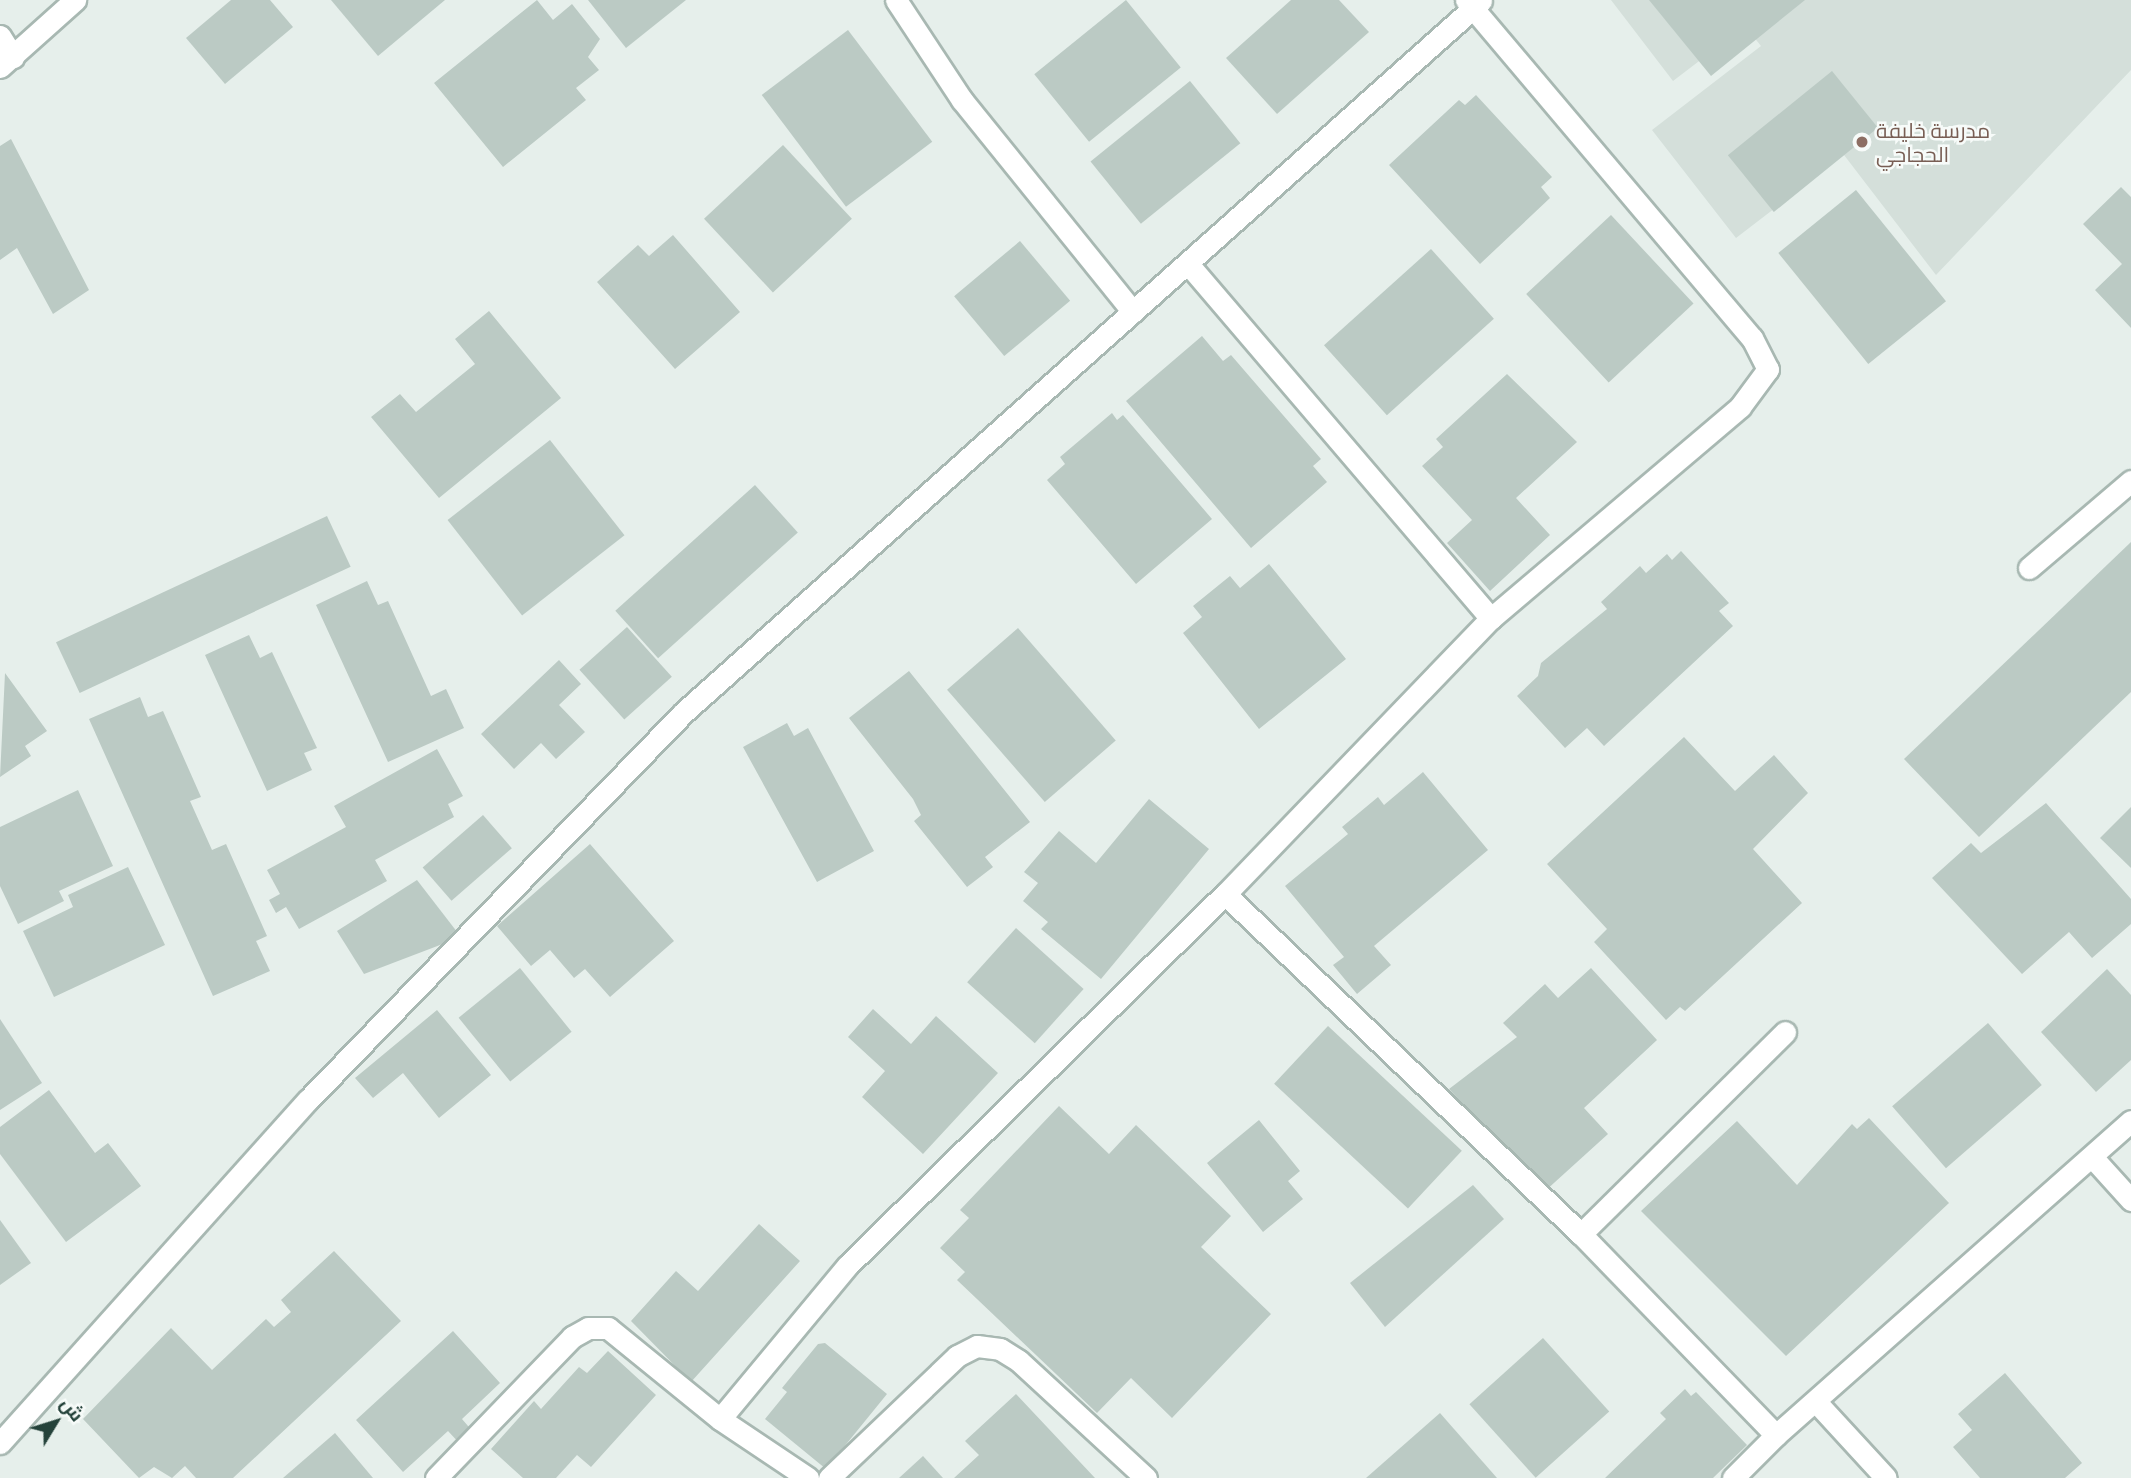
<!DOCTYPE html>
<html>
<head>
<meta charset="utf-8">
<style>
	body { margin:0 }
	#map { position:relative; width:2131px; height:1478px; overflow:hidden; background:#e6efeb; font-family:"Titillium Web",Cairo,sans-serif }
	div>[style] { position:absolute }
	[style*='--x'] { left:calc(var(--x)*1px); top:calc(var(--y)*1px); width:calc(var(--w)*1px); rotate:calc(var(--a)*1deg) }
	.built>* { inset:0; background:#d4dfda }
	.building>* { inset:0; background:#bbcac4; transform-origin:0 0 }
	.roads { filter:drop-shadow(2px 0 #a8b8b2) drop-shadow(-2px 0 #a8b8b2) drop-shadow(0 2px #a8b8b2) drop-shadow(0 -2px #a8b8b2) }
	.minor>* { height:21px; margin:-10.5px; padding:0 10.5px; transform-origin:10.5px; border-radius:10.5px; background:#fff }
	.dots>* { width:19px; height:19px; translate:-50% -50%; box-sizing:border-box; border:4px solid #f7fbf9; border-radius:50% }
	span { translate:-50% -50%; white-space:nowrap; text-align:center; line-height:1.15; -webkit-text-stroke:5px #f7fbf9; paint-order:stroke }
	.education-label { font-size:21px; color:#785e54 }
	.left { translate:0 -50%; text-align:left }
	.north { position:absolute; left:21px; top:1387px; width:70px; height:70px; -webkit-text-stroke:5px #f7fbf9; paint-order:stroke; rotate:52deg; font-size:19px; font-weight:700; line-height:28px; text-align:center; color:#24423a }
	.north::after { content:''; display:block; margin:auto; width:24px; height:32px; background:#24423a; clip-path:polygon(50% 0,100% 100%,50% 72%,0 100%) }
</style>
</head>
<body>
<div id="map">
	<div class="built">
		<div style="clip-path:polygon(1611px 0,2131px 0,2131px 70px,1936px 275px,1844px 155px,1736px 238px,1652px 130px,1761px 46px,1745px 26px,1673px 81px)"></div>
	</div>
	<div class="building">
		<div style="clip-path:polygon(231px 0,270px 0,293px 27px,225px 84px,186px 38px)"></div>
		<div style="clip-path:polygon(331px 0,445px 0,378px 56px)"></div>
		<div style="clip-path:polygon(537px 0,553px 20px,572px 4px,600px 39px,588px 57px,599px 70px,576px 88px,586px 100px,503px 167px,434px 83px)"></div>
		<div style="clip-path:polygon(588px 0,686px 0,626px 48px)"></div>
		<div style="left:1126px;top:0;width:87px;height:118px;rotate:51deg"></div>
		<div style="clip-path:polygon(1291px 0,1339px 0,1369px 32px,1277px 114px,1226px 58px)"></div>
		<div style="clip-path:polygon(1649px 0,1805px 0,1711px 76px)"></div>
		<div style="left:848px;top:30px;width:140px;height:108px;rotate:53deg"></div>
		<div style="left:1832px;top:71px;width:73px;height:134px;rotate:51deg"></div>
		<div style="left:1190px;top:81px;width:80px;height:128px;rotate:51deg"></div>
		<div style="clip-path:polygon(1476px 95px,1552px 177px,1541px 187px,1550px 198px,1480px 264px,1389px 165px,1459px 100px,1465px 105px)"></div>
		<div style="clip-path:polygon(11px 139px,89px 290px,53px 314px,17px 248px,0 260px,0 146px)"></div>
		<div style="left:783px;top:145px;width:101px;height:108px;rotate:47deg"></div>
		<div style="clip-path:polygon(2121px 187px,2131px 197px,2131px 328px,2095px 290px,2122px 264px,2083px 224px)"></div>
		<div style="left:1856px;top:190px;width:143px;height:100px;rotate:51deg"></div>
		<div style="left:1611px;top:215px;width:121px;height:116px;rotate:47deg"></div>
		<div style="clip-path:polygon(673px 235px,740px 312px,675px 369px,597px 282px,638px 245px,649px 256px)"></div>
		<div style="left:1020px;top:241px;width:78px;height:86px;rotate:50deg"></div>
		<div style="left:1431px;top:249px;width:94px;height:144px;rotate:48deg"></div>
		<div style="clip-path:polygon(489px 311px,561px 398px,439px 498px,371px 417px,400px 394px,416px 412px,475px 364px,455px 339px)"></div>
		<div style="clip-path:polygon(1202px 336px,1223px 361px,1231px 355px,1321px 459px,1313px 466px,1327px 482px,1251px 548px,1126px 401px)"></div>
		<div style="clip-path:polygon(1507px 374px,1577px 442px,1516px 498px,1550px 535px,1490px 591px,1447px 543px,1472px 520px,1422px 466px,1443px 447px,1436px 439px)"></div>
		<div style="clip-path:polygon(1112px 413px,1117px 420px,1123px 415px,1212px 519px,1136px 584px,1047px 480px,1065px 464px,1060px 457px)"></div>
		<div style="left:550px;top:440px;width:121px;height:130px;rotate:52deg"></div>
		<div style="left:755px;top:485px;width:64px;height:188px;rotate:48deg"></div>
		<div style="left:327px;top:516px;width:56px;height:299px;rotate:65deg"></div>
		<div style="clip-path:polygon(2131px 542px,2131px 692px,1979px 837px,1904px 759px)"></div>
		<div style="clip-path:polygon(1681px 551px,1729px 603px,1719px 611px,1733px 626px,1604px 746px,1587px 728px,1565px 748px,1517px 696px,1538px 676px,1541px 663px,1607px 609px,1601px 602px,1640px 566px,1646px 573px,1667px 554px,1672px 560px)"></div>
		<div style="clip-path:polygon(1269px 564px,1346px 659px,1259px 729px,1183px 633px,1202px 617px,1193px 606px,1230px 576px,1240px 588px)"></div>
		<div style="clip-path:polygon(367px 581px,378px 605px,388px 601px,431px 696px,446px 689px,464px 728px,388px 762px,316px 605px)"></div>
		<div style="left:627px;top:627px;width:67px;height:64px;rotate:48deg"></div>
		<div style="left:1018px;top:628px;width:149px;height:94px;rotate:49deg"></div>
		<div style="clip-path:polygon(249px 635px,260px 658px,272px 652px,317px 748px,304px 753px,312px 770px,267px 791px,205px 655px)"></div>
		<div style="clip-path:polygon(559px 660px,581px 684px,559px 705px,585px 732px,556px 759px,541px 743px,514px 769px,481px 734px)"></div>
		<div style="clip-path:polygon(909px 671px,1030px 822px,985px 857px,993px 867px,967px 887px,914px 821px,921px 815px,913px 799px,849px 718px)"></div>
		<div style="clip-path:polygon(5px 673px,47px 731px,25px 746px,31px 756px,0 777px)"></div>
		<div style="clip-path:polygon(140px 697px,148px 717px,163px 711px,201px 797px,190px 801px,212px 850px,226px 844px,267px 936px,256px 941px,270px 971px,213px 996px,89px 719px)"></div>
		<div style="clip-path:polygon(787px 723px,794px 736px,808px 728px,874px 851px,817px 882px,743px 747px)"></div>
		<div style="clip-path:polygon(1684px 737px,1735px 791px,1774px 755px,1808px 793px,1753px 849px,1802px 903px,1685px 1011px,1680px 1007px,1666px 1020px,1594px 942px,1607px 929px,1547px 864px)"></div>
		<div style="clip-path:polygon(437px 749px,463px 796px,448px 804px,454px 817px,375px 860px,387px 881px,299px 929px,286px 907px,276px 913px,269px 900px,280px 894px,267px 870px,346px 827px,334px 806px)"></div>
		<div style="clip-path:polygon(1423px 772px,1488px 850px,1374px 946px,1391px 965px,1357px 994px,1333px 965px,1344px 957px,1285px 886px,1348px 834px,1342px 827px,1378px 797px,1384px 805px)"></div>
		<div style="clip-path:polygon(78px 790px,113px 866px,59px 891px,64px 901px,18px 924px,0 886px,0 827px)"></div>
		<div style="clip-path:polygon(1149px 799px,1209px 849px,1101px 979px,1041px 929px,1048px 922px,1023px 901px,1038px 883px,1024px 872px,1059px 831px,1096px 863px)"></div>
		<div style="clip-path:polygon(2046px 803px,2131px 899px,2131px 924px,2092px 958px,2069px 932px,2022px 974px,1932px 878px,1971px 843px,1981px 853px)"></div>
		<div style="clip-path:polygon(2131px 807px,2131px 868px,2100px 838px)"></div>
		<div style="left:483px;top:815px;width:44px;height:80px;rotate:49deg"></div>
		<div style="clip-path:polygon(590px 844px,674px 941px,610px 997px,585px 969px,574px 978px,550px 950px,531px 966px,497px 926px)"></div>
		<div style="clip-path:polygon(128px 867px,165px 945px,54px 997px,23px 931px,73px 907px,68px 895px)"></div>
		<div style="clip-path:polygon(417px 880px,461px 937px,364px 974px,337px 931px)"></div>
		<div style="left:1016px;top:928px;width:91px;height:73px;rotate:42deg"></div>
		<div style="left:520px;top:968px;width:82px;height:79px;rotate:51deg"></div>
		<div style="clip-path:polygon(1591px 968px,1657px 1040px,1584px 1108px,1608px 1134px,1544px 1192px,1449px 1089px,1517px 1037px,1503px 1023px,1545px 984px,1558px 998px)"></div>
		<div style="clip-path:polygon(2107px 969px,2131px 995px,2131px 1060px,2096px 1092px,2041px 1032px)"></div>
		<div style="clip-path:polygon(873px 1009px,911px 1044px,936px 1016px,998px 1073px,923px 1154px,862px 1097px,885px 1071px,848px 1037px)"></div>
		<div style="clip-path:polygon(437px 1010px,491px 1075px,439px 1118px,403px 1073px,373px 1098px,355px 1078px)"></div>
		<div style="clip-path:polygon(0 1019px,42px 1083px,0 1110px)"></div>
		<div style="left:1988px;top:1023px;width:82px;height:127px;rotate:49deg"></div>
		<div style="left:1328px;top:1026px;width:183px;height:79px;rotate:43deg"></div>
		<div style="clip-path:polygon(49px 1090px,95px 1153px,108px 1143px,141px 1186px,66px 1242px,0 1154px,0 1127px)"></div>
		<div style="clip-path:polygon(1059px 1106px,1109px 1154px,1136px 1125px,1231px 1216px,1201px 1247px,1271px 1314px,1172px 1418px,1131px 1378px,1097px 1413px,957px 1280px,965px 1272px,940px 1248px,969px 1218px,960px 1210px)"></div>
		<div style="clip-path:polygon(1869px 1118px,1949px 1203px,1786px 1356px,1641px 1211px,1737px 1121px,1797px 1185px,1852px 1124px,1857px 1129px)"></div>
		<div style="clip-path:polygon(1259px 1120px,1300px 1171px,1288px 1181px,1303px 1199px,1263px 1232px,1207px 1163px)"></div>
		<div style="clip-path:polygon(1473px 1185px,1504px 1219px,1385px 1327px,1350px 1283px)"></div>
		<div style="clip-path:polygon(0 1220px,31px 1263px,0 1285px)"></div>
		<div style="clip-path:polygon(759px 1224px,800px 1261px,691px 1382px,631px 1321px,676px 1271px,698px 1291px)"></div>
		<div style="clip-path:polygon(334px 1251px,401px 1321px,233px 1478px,196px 1478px,185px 1466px,172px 1478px,154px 1467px,139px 1478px,83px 1419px,171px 1328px,212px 1370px,266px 1319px,274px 1327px,291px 1312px,281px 1300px)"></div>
		<div style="clip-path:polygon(453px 1331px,500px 1383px,462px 1419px,474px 1433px,461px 1445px,448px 1431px,403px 1472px,356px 1420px)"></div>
		<div style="left:1543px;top:1338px;width:99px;height:99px;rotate:48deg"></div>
		<div style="clip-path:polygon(825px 1343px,887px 1394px,826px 1469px,765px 1419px,787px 1392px,782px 1388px,818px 1344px)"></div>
		<div style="clip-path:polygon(608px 1351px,656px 1395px,591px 1467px,577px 1455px,556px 1478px,523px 1478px,491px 1449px,534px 1401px,541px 1409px,579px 1367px,587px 1373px)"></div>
		<div style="clip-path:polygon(2005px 1373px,2082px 1463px,2065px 1478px,1980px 1478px,1953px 1447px,1972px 1430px,1958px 1414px)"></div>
		<div style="clip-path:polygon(1685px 1389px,1691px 1396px,1696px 1392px,1747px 1445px,1713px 1478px,1605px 1478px,1666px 1419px,1660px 1413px)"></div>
		<div style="clip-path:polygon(1016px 1394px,1095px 1478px,954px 1478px,979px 1455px,965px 1441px)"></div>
		<div style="clip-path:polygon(1440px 1413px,1497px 1478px,1366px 1478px)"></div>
		<div style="clip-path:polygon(335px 1433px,373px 1478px,283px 1478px)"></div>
		<div style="clip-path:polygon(923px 1456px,943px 1478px,899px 1478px)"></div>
	</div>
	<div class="roads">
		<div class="minor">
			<div style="--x:896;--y:0;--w:120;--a:56.6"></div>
			<div style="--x:962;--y:100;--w:272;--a:51.1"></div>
			<div style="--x:1466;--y:0;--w:443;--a:49.8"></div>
			<div style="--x:1752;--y:338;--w:35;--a:63"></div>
			<div style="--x:1768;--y:369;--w:47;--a:126.4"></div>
			<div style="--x:1740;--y:407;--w:326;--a:139.7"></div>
			<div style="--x:1491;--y:618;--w:383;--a:133.9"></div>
			<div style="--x:1225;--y:894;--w:492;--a:43.7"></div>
			<div style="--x:1581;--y:1234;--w:280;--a:45.9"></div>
			<div style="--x:1776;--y:1435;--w:474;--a:-41.5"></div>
			<div style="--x:0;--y:36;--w:25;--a:58"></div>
			<div style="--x:0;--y:67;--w:101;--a:-41.8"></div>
			<div style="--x:1189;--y:265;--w:465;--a:49.5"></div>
			<div style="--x:2029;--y:568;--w:134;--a:-40.5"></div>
			<div style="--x:2093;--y:1158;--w:57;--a:47.9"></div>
			<div style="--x:1581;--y:1234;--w:287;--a:-44.7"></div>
			<div style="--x:1818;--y:1404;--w:100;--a:47.4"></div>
			<div style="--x:0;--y:1443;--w:461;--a:-48.1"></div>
			<div style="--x:308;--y:1100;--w:540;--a:-45.9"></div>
			<div style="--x:684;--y:712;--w:1068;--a:-41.74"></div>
			<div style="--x:436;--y:1478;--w:196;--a:-46"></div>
			<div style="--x:572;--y:1337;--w:18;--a:-29"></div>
			<div style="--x:588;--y:1328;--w:20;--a:0"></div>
			<div style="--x:608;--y:1328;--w:144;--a:39.1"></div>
			<div style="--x:808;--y:1478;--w:106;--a:-146.2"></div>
			<div style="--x:720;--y:1419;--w:200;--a:-50.3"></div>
			<div style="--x:848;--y:1265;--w:529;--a:-44.54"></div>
			<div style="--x:829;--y:1478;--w:177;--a:-43.6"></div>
			<div style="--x:957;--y:1356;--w:22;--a:-27"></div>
			<div style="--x:977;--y:1346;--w:23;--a:7"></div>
			<div style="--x:1000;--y:1349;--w:22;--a:32"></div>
			<div style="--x:1019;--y:1361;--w:173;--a:42.7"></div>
			<div style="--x:1733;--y:1478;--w:61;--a:-45"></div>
		</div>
	</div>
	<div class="dots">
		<div style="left:1862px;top:142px;background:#8d6e63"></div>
	</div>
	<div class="education-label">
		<span class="left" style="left:1876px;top:142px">مدرسة خليفة<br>الحجاجي</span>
	</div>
	<div class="north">ش</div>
</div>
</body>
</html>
